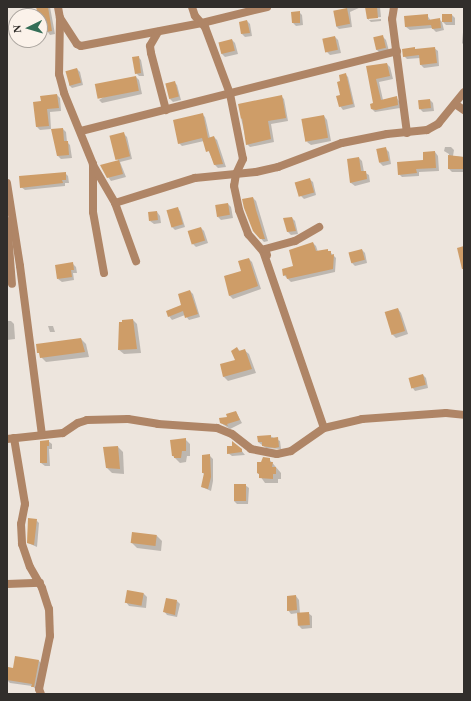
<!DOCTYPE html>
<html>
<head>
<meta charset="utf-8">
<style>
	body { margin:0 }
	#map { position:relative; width:471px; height:701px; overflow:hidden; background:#ede5dd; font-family:Georgia,serif }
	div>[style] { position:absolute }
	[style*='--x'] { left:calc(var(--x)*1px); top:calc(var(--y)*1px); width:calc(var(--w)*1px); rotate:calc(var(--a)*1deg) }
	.shadow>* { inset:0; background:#0003 }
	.building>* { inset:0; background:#ce9d68; transform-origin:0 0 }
	.minor>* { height:8px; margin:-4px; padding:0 4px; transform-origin:4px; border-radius:4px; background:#af8566 }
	span { translate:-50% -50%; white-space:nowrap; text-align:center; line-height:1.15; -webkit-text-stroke:3px #fbf2ea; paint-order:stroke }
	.frame { position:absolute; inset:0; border:8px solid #312e2b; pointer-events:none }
	.north { position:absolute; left:8px; top:8px; width:40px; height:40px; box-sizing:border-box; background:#fbf2ea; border:1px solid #aaa49e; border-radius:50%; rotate:265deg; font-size:11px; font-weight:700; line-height:16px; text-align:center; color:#312e2b }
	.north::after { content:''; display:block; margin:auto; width:14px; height:18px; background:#346e57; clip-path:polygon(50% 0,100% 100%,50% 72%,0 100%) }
</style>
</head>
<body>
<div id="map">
	<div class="shadow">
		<div style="clip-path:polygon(37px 7px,50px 7px,55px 34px,50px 35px,47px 31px,42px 33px,40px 30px,40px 16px)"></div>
		<div style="clip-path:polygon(346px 7px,361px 7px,350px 12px,352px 27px,339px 29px,336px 26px,347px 9px)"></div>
		<div style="clip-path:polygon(366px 7px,380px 7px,381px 17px,369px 18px,369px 20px,381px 19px,381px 21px,371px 22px,368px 19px)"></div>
		<div style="clip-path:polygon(299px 12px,302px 15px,303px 25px,296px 26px,293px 23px)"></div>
		<div style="clip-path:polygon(427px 15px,431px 21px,439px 19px,442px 22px,444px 30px,436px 32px,432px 28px,410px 30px,406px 27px,406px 17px)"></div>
		<div style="clip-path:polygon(452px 15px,455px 18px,455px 25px,446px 25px,443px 22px,443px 16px)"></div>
		<div style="clip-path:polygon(247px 21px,250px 24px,252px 36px,245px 37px,242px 34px)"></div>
		<div style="clip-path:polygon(463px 32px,464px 32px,464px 45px,462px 43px)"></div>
		<div style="clip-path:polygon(335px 37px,338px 40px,341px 53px,330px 55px,327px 52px)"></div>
		<div style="clip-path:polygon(383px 37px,386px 40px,389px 51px,380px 53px,377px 50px,375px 39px)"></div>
		<div style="clip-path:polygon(232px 40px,235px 43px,238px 54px,225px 57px,222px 54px,219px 43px)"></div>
		<div style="clip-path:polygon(434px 48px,438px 51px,439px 66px,424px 68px,421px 65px,420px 58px,407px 59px,404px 56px)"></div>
		<div style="clip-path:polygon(138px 57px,141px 60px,144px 76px,139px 76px,136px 73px)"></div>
		<div style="clip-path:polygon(387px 64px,390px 67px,393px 79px,379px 82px,383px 100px,396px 97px,399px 101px,400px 108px,375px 112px,372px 109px,374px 104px,367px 67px)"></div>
		<div style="clip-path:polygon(77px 69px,80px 72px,83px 85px,72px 88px,69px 85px)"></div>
		<div style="clip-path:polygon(345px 74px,348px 77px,355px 107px,343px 110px,340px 106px,341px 82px)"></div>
		<div style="clip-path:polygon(136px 77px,139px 80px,142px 94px,102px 103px,99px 100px)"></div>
		<div style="clip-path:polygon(174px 82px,177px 85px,181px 100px,173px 102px,170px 99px)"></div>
		<div style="clip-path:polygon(57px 95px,60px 98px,61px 111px,50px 112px,51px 129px,40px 130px,37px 127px,42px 102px)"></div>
		<div style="clip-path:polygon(281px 96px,284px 99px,288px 121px,271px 124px,274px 142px,250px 147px,247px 144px,241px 118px)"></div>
		<div style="clip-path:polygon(430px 100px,433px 103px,434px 111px,423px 112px,420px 109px)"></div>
		<div style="clip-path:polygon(202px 114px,205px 117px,210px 138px,214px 137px,217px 140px,226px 167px,218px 168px,215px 165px,204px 141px,182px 146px,179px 143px)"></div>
		<div style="clip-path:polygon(324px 116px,327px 120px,331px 141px,311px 145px,307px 142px)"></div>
		<div style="clip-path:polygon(63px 129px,66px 132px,67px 142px,70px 145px,72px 158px,61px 159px,58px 156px)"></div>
		<div style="clip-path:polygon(124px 134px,127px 137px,132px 159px,120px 162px,126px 177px,111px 181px,108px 177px,119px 161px,117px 159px)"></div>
		<div style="clip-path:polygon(445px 147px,451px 147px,454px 150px,453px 156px,464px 157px,464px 172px,452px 172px,449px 169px,449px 154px,444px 151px)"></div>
		<div style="clip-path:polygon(385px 148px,389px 152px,391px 164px,383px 166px,380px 163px)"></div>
		<div style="clip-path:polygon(435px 152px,438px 156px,439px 171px,419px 172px,419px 176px,402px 177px,399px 174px,424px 161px)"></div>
		<div style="clip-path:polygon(359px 158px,362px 161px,364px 172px,369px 175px,370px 182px,355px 186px,351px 183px,348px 160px)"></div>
		<div style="clip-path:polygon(65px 173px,68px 176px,69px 183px,65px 183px,65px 186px,25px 190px,21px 187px)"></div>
		<div style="clip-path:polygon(309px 179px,313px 182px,316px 195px,304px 199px,301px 196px)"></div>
		<div style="clip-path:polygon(253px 198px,256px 201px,268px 241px,264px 242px,254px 231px)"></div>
		<div style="clip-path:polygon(228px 204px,231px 207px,233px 218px,221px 220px,218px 217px)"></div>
		<div style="clip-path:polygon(177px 208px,180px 211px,185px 227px,175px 230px,172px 227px)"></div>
		<div style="clip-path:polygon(157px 212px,160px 216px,161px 223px,154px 224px,150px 221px)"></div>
		<div style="clip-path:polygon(292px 218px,295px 221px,298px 234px,291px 235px,288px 232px)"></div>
		<div style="clip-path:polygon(201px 228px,204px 231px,208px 243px,196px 247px,193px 244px)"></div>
		<div style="clip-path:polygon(313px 243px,316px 246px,318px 252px,330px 252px,336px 258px,335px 272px,291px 282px,284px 275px,295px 267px)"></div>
		<div style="clip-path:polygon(362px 250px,365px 253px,367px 263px,355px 266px,352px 263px)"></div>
		<div style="clip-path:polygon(249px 259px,252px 262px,261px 289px,233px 299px,230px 296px,225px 276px,242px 272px)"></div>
		<div style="clip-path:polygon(73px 264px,76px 267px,77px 273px,73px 273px,74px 280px,62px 282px,58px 279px)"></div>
		<div style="clip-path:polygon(190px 291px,193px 294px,200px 317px,189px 320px,185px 315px,172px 320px,169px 316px,183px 306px)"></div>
		<div style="clip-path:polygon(398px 309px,401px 313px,408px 334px,396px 338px,393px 335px)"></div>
		<div style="clip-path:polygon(133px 320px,137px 324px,141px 353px,124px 354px,119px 350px)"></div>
		<div style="clip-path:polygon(7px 321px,11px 321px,14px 324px,15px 339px,7px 340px)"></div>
		<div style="clip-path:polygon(48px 326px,53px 326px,55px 332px,50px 332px)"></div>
		<div style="clip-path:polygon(81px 339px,86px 344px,89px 357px,46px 362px,41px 357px)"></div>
		<div style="clip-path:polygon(237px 348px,240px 351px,244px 350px,249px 354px,256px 373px,228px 381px,224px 377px,221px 365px,236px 361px)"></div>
		<div style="clip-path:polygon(423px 375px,426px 378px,428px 388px,415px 391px,412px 387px)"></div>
		<div style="clip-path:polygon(236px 412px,242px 423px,230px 429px,221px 423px)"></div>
		<div style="clip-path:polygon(270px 436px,280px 441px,281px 449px,266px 448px,258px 442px,258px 437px)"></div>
		<div style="clip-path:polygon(185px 439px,190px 444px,190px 456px,187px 456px,186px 462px,180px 463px,173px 456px)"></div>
		<div style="clip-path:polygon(48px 441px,52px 444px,52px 449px,49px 449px,50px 466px,45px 466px,41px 463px)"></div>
		<div style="clip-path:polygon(118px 447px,123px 452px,124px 474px,112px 473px,107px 468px)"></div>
		<div style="clip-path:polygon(241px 450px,245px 455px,232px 456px,228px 453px)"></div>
		<div style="clip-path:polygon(210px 456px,213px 459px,213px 481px,211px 491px,202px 487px,205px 475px,203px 473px)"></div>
		<div style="clip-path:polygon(269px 459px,281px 473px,281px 479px,278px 479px,278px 483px,265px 483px,258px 473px,261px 463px)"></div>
		<div style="clip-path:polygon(245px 485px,249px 488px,248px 504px,237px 504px,234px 501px)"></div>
		<div style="clip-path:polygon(36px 520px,39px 523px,37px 547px,28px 543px)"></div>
		<div style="clip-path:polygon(157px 536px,162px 541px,161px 551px,137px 548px,132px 543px)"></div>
		<div style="clip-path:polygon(128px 591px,144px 594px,147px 597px,146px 608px,129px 606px,126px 602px)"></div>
		<div style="clip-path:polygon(296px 596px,299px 600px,300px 614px,308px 613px,312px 616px,312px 628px,302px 629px,299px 626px,298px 613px,291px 614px,288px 610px)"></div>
		<div style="clip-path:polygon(177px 601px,180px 604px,177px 617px,167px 615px,164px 611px)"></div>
		<div style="clip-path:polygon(16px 657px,39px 661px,42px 664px,36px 689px,32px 686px,10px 683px,7px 680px,9px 669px,14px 670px)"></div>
	</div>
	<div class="building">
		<div style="clip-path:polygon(36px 7px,48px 7px,52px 31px,46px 32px,45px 28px,40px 30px,40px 14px,38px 15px)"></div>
		<div style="clip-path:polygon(365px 7px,377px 7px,378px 18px,367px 19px)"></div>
		<div style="left:347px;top:8px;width:16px;height:14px;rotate:79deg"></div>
		<div style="clip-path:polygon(300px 11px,300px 23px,292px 23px,291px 12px)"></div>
		<div style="clip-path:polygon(428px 14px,428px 20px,440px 18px,441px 28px,432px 29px,431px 25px,405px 27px,404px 16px)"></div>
		<div style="left:452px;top:14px;width:8px;height:10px;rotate:90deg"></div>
		<div style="clip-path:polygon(247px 20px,250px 33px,241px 34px,239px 22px)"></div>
		<div style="left:383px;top:35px;width:13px;height:10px;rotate:77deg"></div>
		<div style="left:335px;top:36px;width:14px;height:13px;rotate:78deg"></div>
		<div style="left:232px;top:39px;width:12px;height:14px;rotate:76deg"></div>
		<div style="clip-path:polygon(415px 47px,415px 49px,435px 47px,437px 63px,420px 65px,419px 55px,403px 57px,402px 49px)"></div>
		<div style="clip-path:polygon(139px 56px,141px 73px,135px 74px,132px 57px)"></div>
		<div style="clip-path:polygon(387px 63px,390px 76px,376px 79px,381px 100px,397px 96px,398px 105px,376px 110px,371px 109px,370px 104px,373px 103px,366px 66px)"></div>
		<div style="left:77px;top:68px;width:15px;height:12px;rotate:74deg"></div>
		<div style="clip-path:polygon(346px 73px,353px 104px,339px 107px,336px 96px,340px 95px,337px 82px,340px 81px,339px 75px)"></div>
		<div style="left:136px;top:76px;width:15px;height:42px;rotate:79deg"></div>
		<div style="left:175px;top:81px;width:16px;height:10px;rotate:76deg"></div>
		<div style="clip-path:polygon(57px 94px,59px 108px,47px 109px,49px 126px,36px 127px,33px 102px,41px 101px,40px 96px)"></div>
		<div style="clip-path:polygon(282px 95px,286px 118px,268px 121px,271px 139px,246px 145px,242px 118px,241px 119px,238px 104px)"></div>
		<div style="left:430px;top:99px;width:9px;height:12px;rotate:84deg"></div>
		<div style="clip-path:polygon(203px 113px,208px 138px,214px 136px,223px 164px,214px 165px,209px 151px,206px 152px,202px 138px,178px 144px,173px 120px)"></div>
		<div style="left:324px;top:115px;width:23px;height:23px;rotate:80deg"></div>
		<div style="clip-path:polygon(63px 128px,64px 141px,68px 141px,69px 155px,57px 156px,51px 129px)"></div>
		<div style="left:124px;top:132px;width:25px;height:15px;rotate:76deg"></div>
		<div style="left:386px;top:147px;width:14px;height:10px;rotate:78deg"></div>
		<div style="clip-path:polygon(435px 151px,436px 168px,416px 169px,417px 173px,398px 175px,397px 162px,423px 160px,423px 152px)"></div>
		<div style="clip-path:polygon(448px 155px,464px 157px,464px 169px,448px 169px)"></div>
		<div style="clip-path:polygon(359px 157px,361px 171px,366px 171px,367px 179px,350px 183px,347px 159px)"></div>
		<div style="clip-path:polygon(119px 160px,123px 174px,107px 178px,100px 165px)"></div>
		<div style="clip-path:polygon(66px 172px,66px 180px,62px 180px,63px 183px,20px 188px,19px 176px)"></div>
		<div style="left:310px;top:178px;width:15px;height:16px;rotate:74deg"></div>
		<div style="clip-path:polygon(253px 197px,256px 210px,265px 239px,260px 239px,253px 231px,244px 208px,242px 199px)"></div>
		<div style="left:228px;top:203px;width:12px;height:13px;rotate:81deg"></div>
		<div style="left:178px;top:207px;width:18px;height:12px;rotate:74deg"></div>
		<div style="left:157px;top:211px;width:9px;height:9px;rotate:84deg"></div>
		<div style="clip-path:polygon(292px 217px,296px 231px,287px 232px,283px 218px)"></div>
		<div style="left:201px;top:227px;width:14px;height:14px;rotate:73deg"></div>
		<div style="clip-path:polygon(313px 242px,316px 251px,328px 249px,328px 251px,331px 251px,331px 255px,334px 254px,333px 269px,287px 279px,286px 275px,283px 276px,282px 269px,293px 266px,289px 250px)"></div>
		<div style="clip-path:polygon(464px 246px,464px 269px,462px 269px,457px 248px)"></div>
		<div style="left:362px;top:249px;width:11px;height:14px;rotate:75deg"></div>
		<div style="clip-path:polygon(249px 258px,258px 286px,229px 296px,224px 276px,241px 271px,238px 261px)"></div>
		<div style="clip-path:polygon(73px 262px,74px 270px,71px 270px,72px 277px,57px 279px,55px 265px)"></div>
		<div style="clip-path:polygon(190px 290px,198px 314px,185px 318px,183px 311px,168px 317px,166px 311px,181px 305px,178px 294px)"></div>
		<div style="left:398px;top:308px;width:24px;height:14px;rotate:73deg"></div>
		<div style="clip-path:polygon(133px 319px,137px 349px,118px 350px,119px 322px,122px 322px,122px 320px)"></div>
		<div style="clip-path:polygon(81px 338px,85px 352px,40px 358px,39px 353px,37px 353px,36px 344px)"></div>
		<div style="clip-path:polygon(237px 347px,239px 351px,245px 349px,252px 369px,223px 377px,220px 364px,235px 360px,231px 351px)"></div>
		<div style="left:423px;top:374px;width:11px;height:15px;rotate:75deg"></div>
		<div style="clip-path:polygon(236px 411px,240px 420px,227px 424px,228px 426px,220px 423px,219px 418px,227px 417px,226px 414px)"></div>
		<div style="clip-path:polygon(271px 435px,271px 438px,278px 437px,279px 447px,275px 448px,262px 446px,262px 442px,258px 442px,257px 436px)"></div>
		<div style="clip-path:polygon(186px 438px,186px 451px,182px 451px,181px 458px,174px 458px,174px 456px,172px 456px,170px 440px)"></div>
		<div style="clip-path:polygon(49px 440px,49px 446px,47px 446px,47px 463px,40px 463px,40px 441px)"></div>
		<div style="clip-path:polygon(232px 441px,242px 449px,242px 452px,227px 454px,227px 446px,232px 446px)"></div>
		<div style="clip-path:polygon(118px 446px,120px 469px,106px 468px,103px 447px)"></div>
		<div style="clip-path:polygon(210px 454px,211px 477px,208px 489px,201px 487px,204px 473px,202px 473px,202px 455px)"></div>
		<div style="clip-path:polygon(263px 457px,270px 458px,270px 462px,273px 462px,272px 467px,276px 467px,276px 474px,273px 474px,273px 479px,259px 478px,259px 474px,257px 473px,257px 462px,261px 462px)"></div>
		<div style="left:234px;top:484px;width:12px;height:17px"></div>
		<div style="clip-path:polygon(28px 518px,37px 519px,34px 545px,27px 543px)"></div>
		<div style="left:132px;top:532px;width:25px;height:11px;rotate:7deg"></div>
		<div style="left:127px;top:590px;width:17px;height:13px;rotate:10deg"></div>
		<div style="clip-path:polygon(296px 595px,297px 610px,287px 611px,287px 596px)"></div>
		<div style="clip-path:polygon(166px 598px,177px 600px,175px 615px,163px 612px)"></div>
		<div style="left:309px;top:612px;width:13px;height:12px;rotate:86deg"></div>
		<div style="clip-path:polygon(15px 656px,39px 660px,34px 687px,31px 687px,32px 684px,7px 680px,8px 667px,13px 668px)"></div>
	</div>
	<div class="minor">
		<div style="--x:58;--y:7;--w:11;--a:80"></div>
		<div style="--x:60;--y:18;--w:56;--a:91"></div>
		<div style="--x:59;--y:74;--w:20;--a:75"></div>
		<div style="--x:64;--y:93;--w:77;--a:67.8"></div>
		<div style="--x:93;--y:164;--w:48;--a:90"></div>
		<div style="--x:93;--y:212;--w:62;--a:79.8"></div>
		<div style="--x:192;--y:7;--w:9;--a:72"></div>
		<div style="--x:195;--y:16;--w:15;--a:48"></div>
		<div style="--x:205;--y:27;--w:72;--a:69.5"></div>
		<div style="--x:230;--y:94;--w:66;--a:78.7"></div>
		<div style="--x:243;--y:159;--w:17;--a:115"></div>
		<div style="--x:236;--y:174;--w:12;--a:99"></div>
		<div style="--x:234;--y:186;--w:25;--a:78"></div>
		<div style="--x:239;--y:210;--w:26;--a:69"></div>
		<div style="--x:248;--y:234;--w:23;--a:49"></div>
		<div style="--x:263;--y:251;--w:187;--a:71"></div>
		<div style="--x:394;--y:7;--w:12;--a:99"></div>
		<div style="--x:392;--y:19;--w:115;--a:82.5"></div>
		<div style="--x:60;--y:18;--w:31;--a:57"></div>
		<div style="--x:77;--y:44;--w:4;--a:27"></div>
		<div style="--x:81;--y:46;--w:123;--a:-10.8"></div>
		<div style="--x:202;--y:23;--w:67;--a:-13.8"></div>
		<div style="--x:158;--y:32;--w:16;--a:120"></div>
		<div style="--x:150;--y:46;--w:7;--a:82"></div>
		<div style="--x:151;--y:53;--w:59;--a:75.3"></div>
		<div style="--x:455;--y:104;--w:11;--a:34"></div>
		<div style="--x:81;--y:131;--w:326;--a:-14.2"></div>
		<div style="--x:93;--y:165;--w:44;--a:59.9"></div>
		<div style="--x:115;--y:203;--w:62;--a:70.1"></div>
		<div style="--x:7;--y:183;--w:84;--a:81.1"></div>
		<div style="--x:20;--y:266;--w:170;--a:82.6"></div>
		<div style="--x:115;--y:203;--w:84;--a:-17.4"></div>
		<div style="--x:195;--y:178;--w:61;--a:-5.6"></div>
		<div style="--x:256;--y:172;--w:23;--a:-13"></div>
		<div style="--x:278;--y:167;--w:68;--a:-20.6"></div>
		<div style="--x:342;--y:143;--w:46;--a:-11.3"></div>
		<div style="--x:387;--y:134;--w:40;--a:-5.7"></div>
		<div style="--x:427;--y:130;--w:13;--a:-29"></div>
		<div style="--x:438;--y:124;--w:41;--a:-50.9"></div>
		<div style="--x:7;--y:221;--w:63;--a:85.5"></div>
		<div style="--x:267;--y:255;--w:6;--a:-108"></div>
		<div style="--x:265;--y:249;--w:31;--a:-15"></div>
		<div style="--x:295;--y:241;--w:28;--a:-30"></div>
		<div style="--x:14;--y:438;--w:67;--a:80.5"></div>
		<div style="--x:25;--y:504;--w:20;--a:101"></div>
		<div style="--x:21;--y:524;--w:20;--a:87"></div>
		<div style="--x:22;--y:544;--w:24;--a:71"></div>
		<div style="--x:30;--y:567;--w:24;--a:60"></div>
		<div style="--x:42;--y:588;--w:22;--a:72"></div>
		<div style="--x:49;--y:609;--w:27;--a:88"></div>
		<div style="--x:50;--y:636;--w:54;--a:101.7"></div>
		<div style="--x:39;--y:689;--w:5;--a:68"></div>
		<div style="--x:7;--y:439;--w:56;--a:-6.1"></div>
		<div style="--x:63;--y:433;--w:18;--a:-34"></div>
		<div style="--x:78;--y:423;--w:9;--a:-18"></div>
		<div style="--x:87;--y:420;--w:41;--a:-1.4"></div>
		<div style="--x:128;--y:419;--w:30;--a:9"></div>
		<div style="--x:158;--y:424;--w:59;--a:3.9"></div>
		<div style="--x:217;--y:428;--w:16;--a:22"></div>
		<div style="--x:232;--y:434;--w:24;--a:38"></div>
		<div style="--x:251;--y:449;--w:26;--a:11"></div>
		<div style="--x:277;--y:454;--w:14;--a:-12"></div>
		<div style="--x:291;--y:451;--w:40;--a:-34.9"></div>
		<div style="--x:324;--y:428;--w:39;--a:-13"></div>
		<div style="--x:362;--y:419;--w:84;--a:-4.1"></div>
		<div style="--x:446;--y:413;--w:18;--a:6"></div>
		<div style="--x:7;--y:584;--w:33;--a:-2"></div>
	</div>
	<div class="frame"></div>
	<div class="north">N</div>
</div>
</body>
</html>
